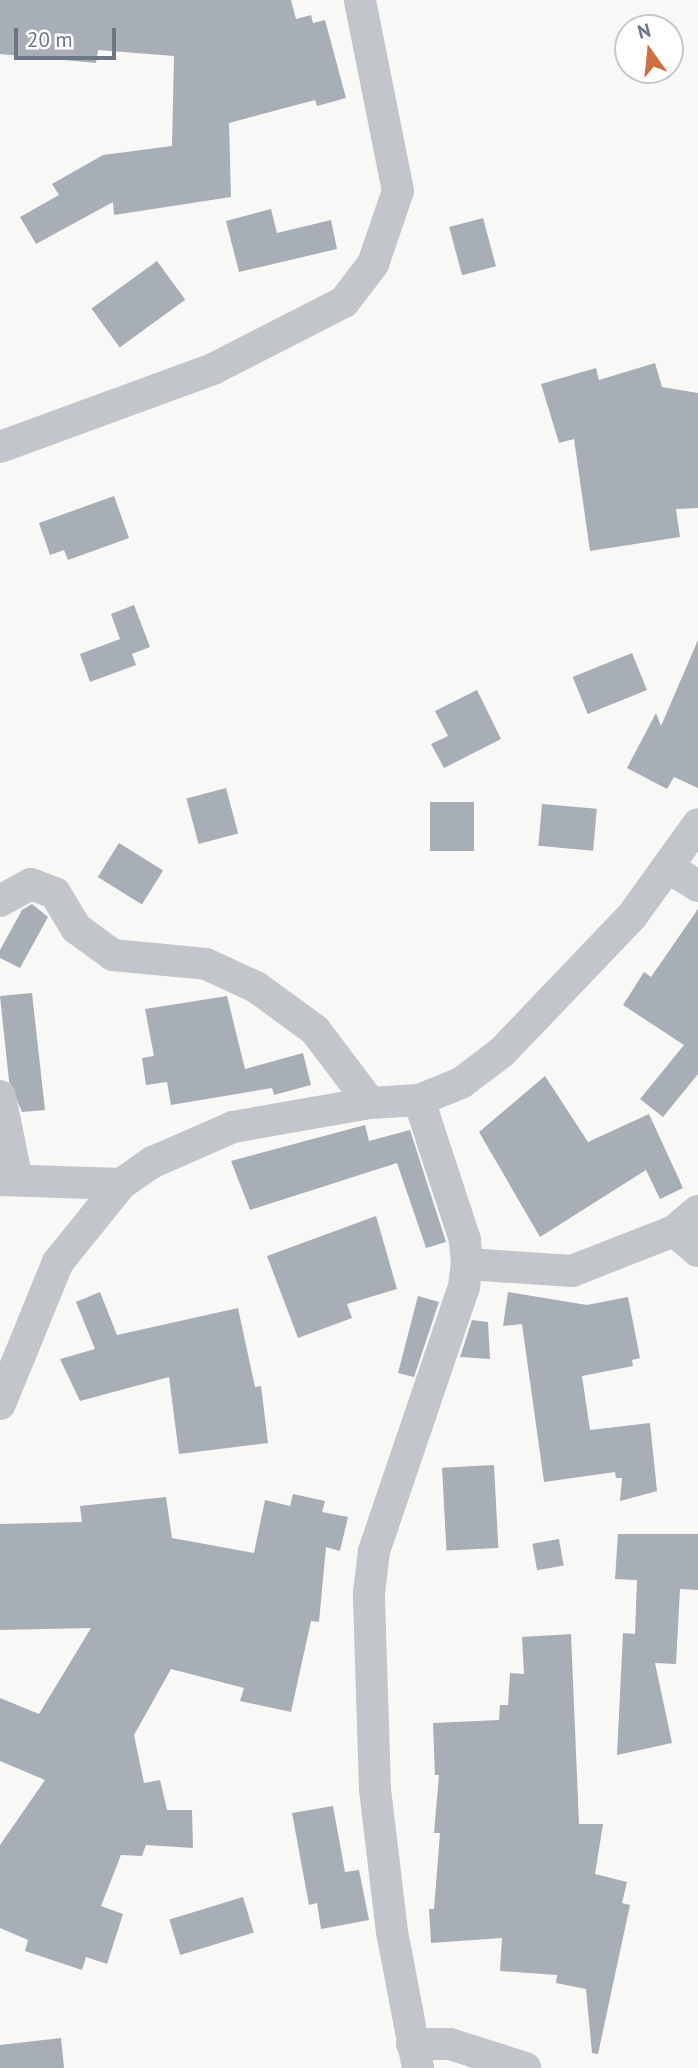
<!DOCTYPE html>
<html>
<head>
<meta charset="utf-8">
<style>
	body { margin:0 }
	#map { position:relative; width:698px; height:2068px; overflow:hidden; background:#f8f8f6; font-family:"PT Sans",sans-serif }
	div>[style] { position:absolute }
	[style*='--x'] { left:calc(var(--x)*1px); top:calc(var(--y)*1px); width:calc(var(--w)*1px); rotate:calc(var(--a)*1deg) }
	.building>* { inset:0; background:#a8aeb5; transform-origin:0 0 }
	.minor>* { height:32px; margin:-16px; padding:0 16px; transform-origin:16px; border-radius:16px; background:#c2c5c9 }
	span { translate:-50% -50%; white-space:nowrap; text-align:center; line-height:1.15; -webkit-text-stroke:7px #fff; paint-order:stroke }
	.north { position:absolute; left:614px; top:14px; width:70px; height:70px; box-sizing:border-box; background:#fff; border:2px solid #c4c9ce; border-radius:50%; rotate:345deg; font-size:19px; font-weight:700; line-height:28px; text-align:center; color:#6b7784 }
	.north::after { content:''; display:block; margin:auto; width:24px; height:32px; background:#cf6e40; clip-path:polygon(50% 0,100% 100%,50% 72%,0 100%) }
	.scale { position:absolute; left:14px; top:28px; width:102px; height:32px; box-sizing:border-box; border:4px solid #6b7784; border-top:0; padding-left:9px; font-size:21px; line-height:24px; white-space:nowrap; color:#6b7784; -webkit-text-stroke:5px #fff; paint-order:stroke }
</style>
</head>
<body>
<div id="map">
	<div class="building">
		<div style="clip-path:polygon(0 0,291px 0,296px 19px,311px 15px,313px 23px,325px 20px,346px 98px,317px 106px,315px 100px,229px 123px,231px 197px,114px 215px,113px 202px,36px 244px,20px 217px,59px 195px,52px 184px,103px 155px,172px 146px,174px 56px,98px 50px,96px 63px,0 54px)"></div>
		<div style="clip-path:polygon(271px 209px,277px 233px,331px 220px,337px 249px,239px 272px,226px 221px)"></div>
		<div style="left:483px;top:218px;width:50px;height:35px;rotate:75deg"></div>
		<div style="left:157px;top:261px;width:48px;height:81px;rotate:54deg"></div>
		<div style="clip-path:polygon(655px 363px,662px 387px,698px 393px,698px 508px,676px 509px,680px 537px,590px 551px,574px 439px,559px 443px,541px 384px,596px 368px,599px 380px)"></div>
		<div style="clip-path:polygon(114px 496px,129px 538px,68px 560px,64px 550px,50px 555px,39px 523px)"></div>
		<div style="clip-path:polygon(134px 605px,150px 647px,132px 654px,136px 665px,90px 682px,80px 654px,120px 639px,111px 614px)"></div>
		<div style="clip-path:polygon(698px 640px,698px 788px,674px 777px,667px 789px,627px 768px,656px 713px,661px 726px)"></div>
		<div style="left:632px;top:653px;width:40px;height:64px;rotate:68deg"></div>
		<div style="clip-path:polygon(477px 690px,501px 739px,444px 768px,431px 744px,448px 736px,435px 711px)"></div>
		<div style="left:226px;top:788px;width:47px;height:41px;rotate:75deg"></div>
		<div style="left:474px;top:802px;width:49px;height:44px;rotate:90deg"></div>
		<div style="left:542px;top:804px;width:55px;height:42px;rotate:5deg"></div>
		<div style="left:119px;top:843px;width:52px;height:40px;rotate:32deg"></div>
		<div style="clip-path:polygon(32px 904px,48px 917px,20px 968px,0 958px,0 950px,22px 910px)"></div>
		<div style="clip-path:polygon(698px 909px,698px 1074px,663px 1117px,640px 1099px,684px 1045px,623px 1005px,644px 972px,651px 977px)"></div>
		<div style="clip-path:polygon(32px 993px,45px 1110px,22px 1112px,9px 1081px,0 996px)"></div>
		<div style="clip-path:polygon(227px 996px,245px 1069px,303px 1053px,311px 1085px,274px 1095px,272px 1088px,171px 1105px,167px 1082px,146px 1085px,142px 1058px,154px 1056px,145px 1009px)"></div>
		<div style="clip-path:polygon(545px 1076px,588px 1142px,649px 1114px,683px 1188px,660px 1199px,646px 1170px,540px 1237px,479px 1132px)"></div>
		<div style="clip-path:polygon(365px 1125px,369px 1141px,410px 1130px,446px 1242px,426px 1248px,397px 1163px,250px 1210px,231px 1161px)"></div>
		<div style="clip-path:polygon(376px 1216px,397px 1289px,347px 1304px,352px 1318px,298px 1338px,267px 1256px)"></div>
		<div style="clip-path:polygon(100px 1292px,117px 1335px,238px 1308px,255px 1387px,261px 1386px,268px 1443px,179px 1454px,169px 1377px,80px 1401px,60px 1359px,95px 1349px,76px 1302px)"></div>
		<div style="clip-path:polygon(508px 1292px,587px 1305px,628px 1297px,640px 1358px,632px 1360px,633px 1366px,582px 1376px,590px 1430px,650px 1423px,657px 1491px,620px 1501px,622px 1478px,616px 1478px,615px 1472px,544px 1482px,522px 1324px,503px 1326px)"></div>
		<div style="clip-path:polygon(418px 1296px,439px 1302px,414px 1377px,398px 1373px)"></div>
		<div style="clip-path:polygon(472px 1320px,488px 1322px,490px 1359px,460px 1357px)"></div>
		<div style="left:494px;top:1465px;width:83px;height:52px;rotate:87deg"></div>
		<div style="clip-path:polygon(293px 1494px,325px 1501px,322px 1512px,348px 1517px,340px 1551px,326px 1547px,319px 1622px,311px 1621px,291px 1712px,240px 1701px,244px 1688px,171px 1669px,134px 1735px,144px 1783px,160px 1780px,167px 1810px,192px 1810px,193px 1848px,146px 1845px,142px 1856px,121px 1855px,101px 1906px,123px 1914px,107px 1964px,86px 1957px,82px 1970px,25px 1951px,28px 1940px,0 1928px,0 1845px,45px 1780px,0 1761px,0 1698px,39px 1714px,91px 1628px,0 1630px,0 1524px,82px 1522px,80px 1506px,166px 1497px,172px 1538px,254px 1553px,265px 1500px,290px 1506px)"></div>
		<div style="clip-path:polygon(618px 1534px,698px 1534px,698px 1590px,680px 1589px,676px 1664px,655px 1663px,672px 1743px,617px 1755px,623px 1633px,635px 1634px,637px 1580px,615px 1579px)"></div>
		<div style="left:559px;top:1539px;width:27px;height:27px;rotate:80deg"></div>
		<div style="clip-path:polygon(571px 1634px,579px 1824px,603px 1824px,595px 1874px,627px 1882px,622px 1903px,630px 1905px,598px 2054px,592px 2053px,586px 1989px,556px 1983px,557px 1975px,500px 1971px,502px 1938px,431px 1943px,429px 1909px,434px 1909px,440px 1833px,434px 1833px,439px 1775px,435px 1775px,433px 1723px,499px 1720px,500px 1705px,508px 1705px,510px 1673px,524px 1674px,522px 1637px)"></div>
		<div style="clip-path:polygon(333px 1806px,345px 1872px,359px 1870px,369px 1920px,321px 1929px,317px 1903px,309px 1905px,292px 1813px)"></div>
		<div style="left:243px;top:1897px;width:37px;height:77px;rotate:73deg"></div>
		<div style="clip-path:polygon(61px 2038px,64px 2068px,0 2068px,0 2045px)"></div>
	</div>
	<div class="minor">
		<div style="--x:0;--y:447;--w:227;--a:-20.1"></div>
		<div style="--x:213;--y:369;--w:147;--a:-27.1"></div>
		<div style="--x:344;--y:302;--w:48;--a:-52.7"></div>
		<div style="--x:373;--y:264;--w:77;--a:-71.1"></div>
		<div style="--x:398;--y:191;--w:195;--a:-101.3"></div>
		<div style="--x:669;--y:868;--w:34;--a:32"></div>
		<div style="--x:0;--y:901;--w:35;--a:-29"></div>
		<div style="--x:31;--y:884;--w:26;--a:21"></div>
		<div style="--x:55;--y:893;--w:41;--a:59"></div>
		<div style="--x:76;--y:928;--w:46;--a:36.1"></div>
		<div style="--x:113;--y:955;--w:93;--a:5.5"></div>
		<div style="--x:206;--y:964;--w:55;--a:24.7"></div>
		<div style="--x:256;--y:987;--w:73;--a:36.1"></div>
		<div style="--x:315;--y:1030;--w:91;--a:53"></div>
		<div style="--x:0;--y:1096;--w:86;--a:78.6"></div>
		<div style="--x:0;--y:1180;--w:121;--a:1.9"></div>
		<div style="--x:674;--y:1231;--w:31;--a:40"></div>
		<div style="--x:467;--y:1264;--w:105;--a:3.8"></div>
		<div style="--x:572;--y:1271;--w:110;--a:-21.4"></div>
		<div style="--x:674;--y:1231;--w:31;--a:-40"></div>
		<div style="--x:0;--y:1404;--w:153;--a:-67.8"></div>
		<div style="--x:58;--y:1262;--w:100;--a:-51.1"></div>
		<div style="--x:121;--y:1184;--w:39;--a:-35"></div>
		<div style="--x:153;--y:1162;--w:87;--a:-23.6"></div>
		<div style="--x:233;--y:1127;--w:139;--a:-9.9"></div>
		<div style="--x:370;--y:1103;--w:49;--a:-3.5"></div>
		<div style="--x:419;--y:1100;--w:45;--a:-22"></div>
		<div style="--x:461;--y:1083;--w:51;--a:-37.1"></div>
		<div style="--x:502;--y:1052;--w:188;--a:-46.3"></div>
		<div style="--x:632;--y:916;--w:113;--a:-54.3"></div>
		<div style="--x:412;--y:2044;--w:38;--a:0"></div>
		<div style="--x:450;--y:2044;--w:79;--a:17.7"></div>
		<div style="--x:418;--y:2068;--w:138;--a:-100.8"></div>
		<div style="--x:392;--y:1932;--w:144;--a:-96.8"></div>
		<div style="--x:375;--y:1789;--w:196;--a:-91.8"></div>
		<div style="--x:369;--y:1593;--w:42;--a:-83.2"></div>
		<div style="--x:374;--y:1551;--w:279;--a:-71.2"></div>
		<div style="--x:464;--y:1287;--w:23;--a:-83"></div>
		<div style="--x:467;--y:1264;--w:24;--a:-95"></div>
		<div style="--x:465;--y:1240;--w:147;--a:-108.2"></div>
	</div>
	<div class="north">N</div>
	<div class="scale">20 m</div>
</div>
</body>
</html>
